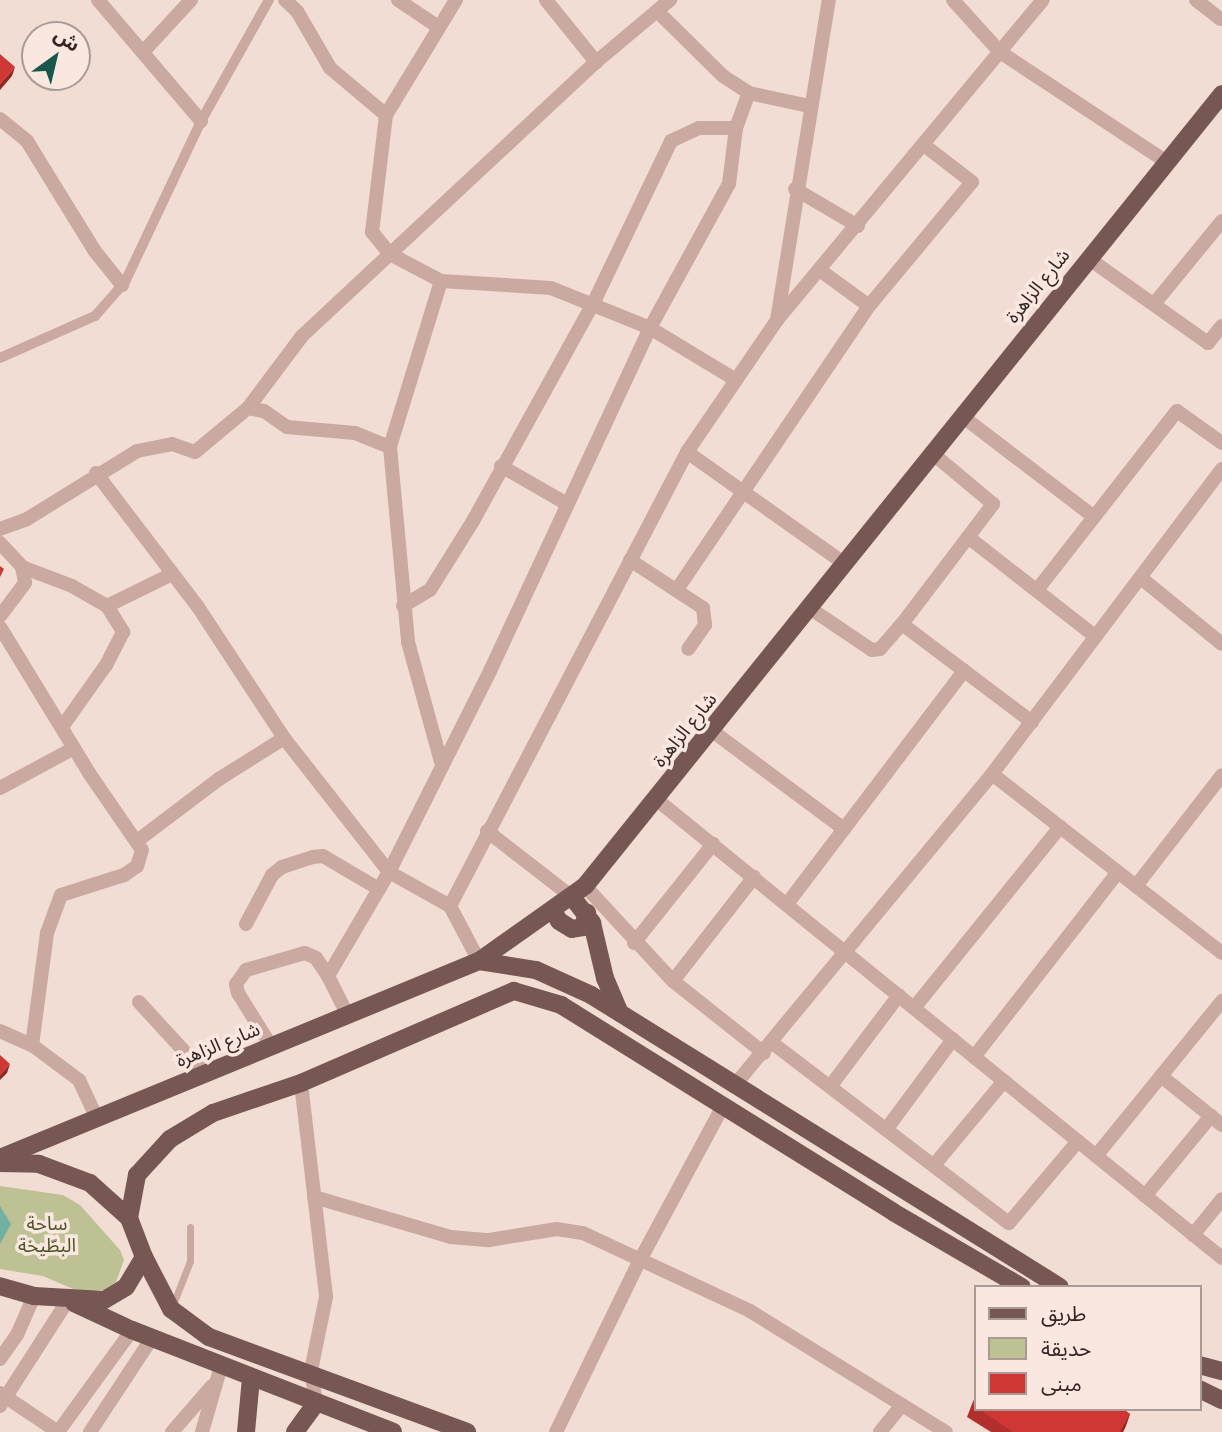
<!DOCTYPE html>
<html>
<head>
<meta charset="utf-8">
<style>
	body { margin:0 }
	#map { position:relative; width:1222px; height:1432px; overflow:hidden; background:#f2ddd4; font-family:Arial,"Noto Sans Arabic",sans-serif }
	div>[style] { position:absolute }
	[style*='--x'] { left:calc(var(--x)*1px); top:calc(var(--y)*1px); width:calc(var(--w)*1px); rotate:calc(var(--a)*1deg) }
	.green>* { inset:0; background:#bdc194 }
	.water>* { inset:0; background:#71b1a4 }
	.service>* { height:7px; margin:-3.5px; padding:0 3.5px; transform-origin:3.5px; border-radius:3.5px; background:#caa9a0 }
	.pedestrian>* { height:10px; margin:-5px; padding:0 5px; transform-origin:5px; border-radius:5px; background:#caa9a0 }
	.minor>* { height:14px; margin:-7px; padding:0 7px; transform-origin:7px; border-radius:7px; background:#caa9a0 }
	.primary>* { height:18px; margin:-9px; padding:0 9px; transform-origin:9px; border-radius:9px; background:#775753 }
	.wall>* { inset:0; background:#b22f2e }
	.shaded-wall>* { inset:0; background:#912625 }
	.building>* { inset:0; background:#cf3735 }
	span { translate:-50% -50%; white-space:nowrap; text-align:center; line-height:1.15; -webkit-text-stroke:7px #fae8e0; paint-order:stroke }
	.street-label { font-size:19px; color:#332524 }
	.park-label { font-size:19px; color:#4d5326 }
	.legend { position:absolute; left:974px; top:1285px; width:228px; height:126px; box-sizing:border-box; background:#fae8e0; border:2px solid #aa9a95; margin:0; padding:9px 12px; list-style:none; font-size:21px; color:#332524 }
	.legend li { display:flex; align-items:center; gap:14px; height:35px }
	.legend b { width:35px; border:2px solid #aa9a95 }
	.north { position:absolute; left:21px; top:21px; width:70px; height:70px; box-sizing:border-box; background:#fae8e0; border:2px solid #aa9a95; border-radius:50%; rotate:34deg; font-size:19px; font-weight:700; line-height:28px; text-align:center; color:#332524 }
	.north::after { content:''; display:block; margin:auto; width:24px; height:32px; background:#17574c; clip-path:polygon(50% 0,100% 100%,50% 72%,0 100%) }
</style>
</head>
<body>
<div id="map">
	<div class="green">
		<div style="clip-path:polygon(0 1186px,63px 1195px,80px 1205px,120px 1250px,124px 1260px,116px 1282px,104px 1290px,80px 1292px,43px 1276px,0 1269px)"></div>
	</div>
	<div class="water">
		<div style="clip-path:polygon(0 1206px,11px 1224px,0 1244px)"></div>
	</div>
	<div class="service">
		<div style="--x:172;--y:1307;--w:49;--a:-68.6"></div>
		<div style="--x:190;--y:1261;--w:34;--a:-90"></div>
	</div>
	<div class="pedestrian">
		<div style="--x:0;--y:358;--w:104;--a:-23.9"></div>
		<div style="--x:95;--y:316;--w:45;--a:-48.6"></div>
		<div style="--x:125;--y:282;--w:178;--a:-64.7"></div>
		<div style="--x:201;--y:121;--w:139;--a:-60.7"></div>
	</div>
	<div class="minor">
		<div style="--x:98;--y:0;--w:159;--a:49.6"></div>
		<div style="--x:285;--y:0;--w:16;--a:43"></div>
		<div style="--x:297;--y:11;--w:66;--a:59.9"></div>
		<div style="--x:330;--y:68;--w:73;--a:40"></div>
		<div style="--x:386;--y:115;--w:118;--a:96.8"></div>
		<div style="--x:372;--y:232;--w:28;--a:51"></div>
		<div style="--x:390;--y:254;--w:58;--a:27.9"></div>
		<div style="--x:441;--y:281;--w:110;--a:3.6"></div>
		<div style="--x:551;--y:288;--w:107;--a:22"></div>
		<div style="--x:650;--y:328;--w:100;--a:31.2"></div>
		<div style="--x:398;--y:0;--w:47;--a:33.7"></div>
		<div style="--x:546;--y:0;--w:80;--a:51.1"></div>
		<div style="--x:953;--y:0;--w:70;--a:47.9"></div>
		<div style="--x:1000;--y:52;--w:200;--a:33.4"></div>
		<div style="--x:1196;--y:0;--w:31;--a:38"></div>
		<div style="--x:657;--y:11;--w:93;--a:44.6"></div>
		<div style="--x:723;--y:76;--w:31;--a:33"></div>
		<div style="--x:749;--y:93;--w:61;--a:12.2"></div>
		<div style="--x:143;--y:52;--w:71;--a:-47.3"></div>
		<div style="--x:386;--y:115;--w:135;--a:-58.7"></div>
		<div style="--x:0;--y:119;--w:35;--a:39"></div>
		<div style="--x:27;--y:141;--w:128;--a:58.4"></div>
		<div style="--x:94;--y:250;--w:45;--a:51.3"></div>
		<div style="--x:795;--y:189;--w:73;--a:30.4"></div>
		<div style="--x:1088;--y:258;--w:147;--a:35.3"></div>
		<div style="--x:1208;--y:343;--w:22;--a:-51"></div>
		<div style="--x:821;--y:271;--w:59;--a:36.1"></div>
		<div style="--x:441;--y:281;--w:174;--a:107.1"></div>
		<div style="--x:390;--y:447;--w:196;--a:84.7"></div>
		<div style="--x:408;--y:642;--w:124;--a:74.6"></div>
		<div style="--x:1154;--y:304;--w:107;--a:-50.7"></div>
		<div style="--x:777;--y:320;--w:324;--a:-80.8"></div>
		<div style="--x:248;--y:408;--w:90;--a:-53.1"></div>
		<div style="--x:302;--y:336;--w:402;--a:-43"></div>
		<div style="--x:596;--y:62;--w:97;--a:-40"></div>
		<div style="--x:962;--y:416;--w:166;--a:37.4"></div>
		<div style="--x:687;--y:452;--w:192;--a:35.3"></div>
		<div style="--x:501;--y:466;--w:76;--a:29.9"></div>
		<div style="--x:96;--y:473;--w:168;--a:52.7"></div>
		<div style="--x:198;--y:607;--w:157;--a:56.7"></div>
		<div style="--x:284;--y:738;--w:170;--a:51.9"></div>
		<div style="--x:389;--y:872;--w:70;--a:29.1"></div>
		<div style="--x:450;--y:906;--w:62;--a:62.2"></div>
		<div style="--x:0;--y:529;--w:29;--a:-20"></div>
		<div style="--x:27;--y:519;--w:129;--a:-31.7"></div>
		<div style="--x:137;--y:451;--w:36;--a:-11"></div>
		<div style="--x:172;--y:444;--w:24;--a:19"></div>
		<div style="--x:195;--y:452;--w:69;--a:-39.7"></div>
		<div style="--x:248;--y:408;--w:16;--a:11"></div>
		<div style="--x:264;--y:411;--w:28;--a:35"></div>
		<div style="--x:287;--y:427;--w:68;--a:5"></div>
		<div style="--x:355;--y:433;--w:38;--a:22"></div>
		<div style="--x:968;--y:537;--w:162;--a:38"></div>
		<div style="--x:0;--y:543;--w:33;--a:47"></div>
		<div style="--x:22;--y:567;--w:16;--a:79"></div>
		<div style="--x:25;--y:583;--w:41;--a:127.1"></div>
		<div style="--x:630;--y:560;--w:87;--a:33.3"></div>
		<div style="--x:703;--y:608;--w:17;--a:83"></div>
		<div style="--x:705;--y:625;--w:29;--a:125"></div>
		<div style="--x:22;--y:567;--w:53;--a:20.8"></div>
		<div style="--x:72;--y:586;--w:40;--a:29.7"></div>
		<div style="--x:107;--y:606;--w:31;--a:58"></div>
		<div style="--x:123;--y:632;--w:37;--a:117"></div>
		<div style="--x:106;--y:665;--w:76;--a:125.4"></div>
		<div style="--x:1141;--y:578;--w:104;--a:39.2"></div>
		<div style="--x:678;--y:588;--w:341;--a:-55.9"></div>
		<div style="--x:869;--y:306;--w:161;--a:-50.3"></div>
		<div style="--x:972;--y:182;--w:61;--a:-142.4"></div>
		<div style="--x:1037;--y:590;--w:227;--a:-52"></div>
		<div style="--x:1177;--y:411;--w:55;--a:35.4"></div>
		<div style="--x:107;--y:606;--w:72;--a:-26.2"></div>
		<div style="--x:403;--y:606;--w:31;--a:-31"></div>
		<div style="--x:430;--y:590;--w:81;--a:-58.1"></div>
		<div style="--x:473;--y:521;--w:248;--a:-61.1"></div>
		<div style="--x:593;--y:304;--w:181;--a:-64.4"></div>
		<div style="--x:671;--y:141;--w:31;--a:-25"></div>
		<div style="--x:699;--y:128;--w:37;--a:0"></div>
		<div style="--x:808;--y:607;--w:77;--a:33.9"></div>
		<div style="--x:872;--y:650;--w:8;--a:-7"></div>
		<div style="--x:880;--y:649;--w:33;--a:-49"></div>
		<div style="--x:902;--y:624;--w:151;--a:-52.8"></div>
		<div style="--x:993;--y:504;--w:80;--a:-140.1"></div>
		<div style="--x:902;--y:624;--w:163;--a:37"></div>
		<div style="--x:0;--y:627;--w:171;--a:58.6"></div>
		<div style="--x:89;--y:773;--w:93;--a:55.5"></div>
		<div style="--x:142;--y:850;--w:17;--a:107"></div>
		<div style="--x:137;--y:866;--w:16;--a:145"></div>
		<div style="--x:124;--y:875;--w:66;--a:162.4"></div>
		<div style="--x:61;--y:895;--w:40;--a:110.2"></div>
		<div style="--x:47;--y:933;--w:113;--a:97.6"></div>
		<div style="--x:711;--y:730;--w:166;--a:36.7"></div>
		<div style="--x:992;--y:774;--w:291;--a:37.9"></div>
		<div style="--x:0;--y:788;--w:84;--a:-28.4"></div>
		<div style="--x:656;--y:799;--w:729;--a:39.04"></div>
		<div style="--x:487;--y:831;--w:108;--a:37.8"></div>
		<div style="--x:137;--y:841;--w:103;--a:-37.1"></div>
		<div style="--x:219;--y:779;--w:77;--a:-32.2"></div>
		<div style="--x:585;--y:886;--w:129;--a:47.2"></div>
		<div style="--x:673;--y:981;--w:116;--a:38.4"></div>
		<div style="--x:1136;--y:886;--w:140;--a:-52.2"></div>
		<div style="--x:787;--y:904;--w:293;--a:-52.8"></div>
		<div style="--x:450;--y:906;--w:512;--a:-62.43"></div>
		<div style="--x:687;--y:452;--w:160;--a:-55.7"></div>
		<div style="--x:777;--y:320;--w:416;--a:-50.3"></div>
		<div style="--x:246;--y:924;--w:55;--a:-62"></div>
		<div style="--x:272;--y:875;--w:13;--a:-39"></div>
		<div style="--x:282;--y:867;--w:33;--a:-18"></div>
		<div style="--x:313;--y:857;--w:10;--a:-6"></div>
		<div style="--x:323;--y:856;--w:65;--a:30.5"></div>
		<div style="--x:634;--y:943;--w:127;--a:-51.4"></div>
		<div style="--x:328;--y:976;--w:121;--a:-59.6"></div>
		<div style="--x:389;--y:872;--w:225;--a:-63.3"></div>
		<div style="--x:490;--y:671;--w:378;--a:-65"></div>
		<div style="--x:650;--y:328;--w:164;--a:-61.3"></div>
		<div style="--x:729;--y:184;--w:56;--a:-82.9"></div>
		<div style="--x:736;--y:128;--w:37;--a:-70"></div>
		<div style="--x:673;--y:981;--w:132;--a:-52.1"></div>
		<div style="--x:139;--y:1002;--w:96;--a:47.5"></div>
		<div style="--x:914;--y:1008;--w:233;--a:-51.1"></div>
		<div style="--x:0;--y:1031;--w:35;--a:24"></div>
		<div style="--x:32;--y:1045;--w:59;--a:36.7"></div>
		<div style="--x:79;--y:1080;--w:40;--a:65"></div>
		<div style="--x:771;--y:1042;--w:299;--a:37.3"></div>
		<div style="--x:1009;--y:1223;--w:107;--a:-49.9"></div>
		<div style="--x:271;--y:1046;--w:62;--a:-121.9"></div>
		<div style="--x:238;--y:993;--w:9;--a:-103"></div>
		<div style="--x:236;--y:984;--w:17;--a:-54"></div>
		<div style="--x:246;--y:970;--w:61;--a:-16.1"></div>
		<div style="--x:305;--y:953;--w:12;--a:24"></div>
		<div style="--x:316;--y:958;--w:22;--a:56"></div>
		<div style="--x:328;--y:976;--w:45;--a:63.4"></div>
		<div style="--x:974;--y:1057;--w:234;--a:-52.1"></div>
		<div style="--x:1161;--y:1076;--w:78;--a:38.8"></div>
		<div style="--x:301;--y:1083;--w:215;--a:83.3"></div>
		<div style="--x:326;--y:1297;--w:76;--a:101.5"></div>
		<div style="--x:311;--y:1371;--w:32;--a:81"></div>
		<div style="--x:832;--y:1084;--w:111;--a:-53"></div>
		<div style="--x:734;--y:1086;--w:405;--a:-50.4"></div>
		<div style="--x:992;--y:774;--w:382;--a:-53"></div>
		<div style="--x:888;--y:1127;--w:109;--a:-53.5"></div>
		<div style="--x:1096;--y:1156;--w:200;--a:-50.9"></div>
		<div style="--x:935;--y:1164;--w:108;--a:-50.3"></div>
		<div style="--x:1145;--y:1196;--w:104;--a:-50.5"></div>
		<div style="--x:314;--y:1197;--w:143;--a:16.3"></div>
		<div style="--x:451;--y:1237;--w:38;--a:5"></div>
		<div style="--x:489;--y:1240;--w:69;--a:-9.2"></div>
		<div style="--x:557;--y:1229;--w:26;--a:9"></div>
		<div style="--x:583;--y:1233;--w:184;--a:25"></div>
		<div style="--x:750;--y:1311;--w:230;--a:31.7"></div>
		<div style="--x:1193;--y:1235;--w:46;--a:-51.1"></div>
		<div style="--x:0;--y:1359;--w:29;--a:-55"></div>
		<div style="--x:17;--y:1335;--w:43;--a:-66.4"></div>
		<div style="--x:0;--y:1393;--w:70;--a:33.9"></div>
		<div style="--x:0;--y:1406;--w:126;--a:-57.3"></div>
		<div style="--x:58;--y:1432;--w:126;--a:-54"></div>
		<div style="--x:90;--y:1432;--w:113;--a:-56.6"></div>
		<div style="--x:172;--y:1432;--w:61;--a:-49"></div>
		<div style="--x:202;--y:1432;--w:69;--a:-73.9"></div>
		<div style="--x:556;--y:1432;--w:189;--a:-64"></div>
		<div style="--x:639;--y:1262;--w:177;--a:-61.7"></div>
		<div style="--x:880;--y:1432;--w:35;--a:-51"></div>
	</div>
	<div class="primary">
		<div style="--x:572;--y:897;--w:33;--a:52"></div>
		<div style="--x:592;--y:923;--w:57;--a:76.7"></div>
		<div style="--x:605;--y:978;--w:38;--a:67"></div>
		<div style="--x:554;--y:912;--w:10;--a:61"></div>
		<div style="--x:559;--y:921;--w:15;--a:32"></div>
		<div style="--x:572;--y:929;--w:11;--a:-10"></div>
		<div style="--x:583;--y:927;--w:15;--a:-74"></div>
		<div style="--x:479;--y:961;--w:58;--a:9"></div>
		<div style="--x:536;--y:970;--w:60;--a:24.4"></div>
		<div style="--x:591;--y:995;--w:552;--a:31.91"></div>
		<div style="--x:0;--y:1158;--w:518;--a:-22.36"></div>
		<div style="--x:479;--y:961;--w:130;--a:-35.3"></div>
		<div style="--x:585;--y:886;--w:1016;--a:-51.19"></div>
		<div style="--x:0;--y:1163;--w:39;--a:1"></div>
		<div style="--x:39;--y:1164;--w:54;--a:20.4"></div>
		<div style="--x:90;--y:1183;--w:52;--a:41.9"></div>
		<div style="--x:129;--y:1218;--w:42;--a:69"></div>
		<div style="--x:144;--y:1257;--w:35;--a:121"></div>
		<div style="--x:126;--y:1287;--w:26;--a:149"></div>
		<div style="--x:104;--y:1300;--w:70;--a:-176.7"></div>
		<div style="--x:34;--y:1296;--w:35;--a:-164"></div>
		<div style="--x:129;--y:1218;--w:44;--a:-79.5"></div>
		<div style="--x:137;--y:1175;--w:49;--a:-47.5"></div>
		<div style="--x:170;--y:1139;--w:50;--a:-31.2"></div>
		<div style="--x:213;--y:1113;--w:93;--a:-18.8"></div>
		<div style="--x:301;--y:1083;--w:232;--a:-23.4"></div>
		<div style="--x:514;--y:991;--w:49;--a:16.6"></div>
		<div style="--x:561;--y:1005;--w:391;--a:31.9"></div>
		<div style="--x:893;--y:1212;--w:149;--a:30.2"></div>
		<div style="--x:144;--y:1257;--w:59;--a:62.6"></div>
		<div style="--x:171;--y:1309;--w:47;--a:36.4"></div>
		<div style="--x:209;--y:1337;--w:275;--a:20.2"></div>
		<div style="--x:74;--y:1303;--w:64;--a:25"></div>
		<div style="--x:132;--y:1330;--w:280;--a:21.3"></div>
		<div style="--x:1199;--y:1365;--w:24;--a:15"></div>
		<div style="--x:1199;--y:1389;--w:25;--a:26"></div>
		<div style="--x:246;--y:1432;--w:54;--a:-84.7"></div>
		<div style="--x:295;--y:1432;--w:36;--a:-54"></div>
	</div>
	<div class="wall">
		<div style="clip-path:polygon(975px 1398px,975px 1409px,1123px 1409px,1130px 1414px,1123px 1432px,991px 1432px,967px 1417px,972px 1404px)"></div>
	</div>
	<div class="shaded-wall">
		<div style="clip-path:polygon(15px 67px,12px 76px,0 90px,0 84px)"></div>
		<div style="clip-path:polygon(10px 1064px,7px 1073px,0 1080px,0 1075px)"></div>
		<div style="clip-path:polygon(1130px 1414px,1126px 1426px,1123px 1432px,1120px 1432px)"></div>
	</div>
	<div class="building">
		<div style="clip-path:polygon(0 54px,15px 67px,0 84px)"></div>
		<div style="clip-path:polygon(0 566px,4px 569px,0 577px)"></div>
		<div style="clip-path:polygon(0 1055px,10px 1064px,0 1075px)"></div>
		<div style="clip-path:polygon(975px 1398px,975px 1407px,972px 1404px)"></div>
		<div style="clip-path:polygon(979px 1409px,1123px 1409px,1130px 1414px,1120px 1432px,1013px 1432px)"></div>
	</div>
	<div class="street-label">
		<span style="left:1038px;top:286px;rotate:-51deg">شارع الزاهرة</span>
		<span style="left:685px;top:730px;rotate:-51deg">شارع الزاهرة</span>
		<span style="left:218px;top:1045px;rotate:-22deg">شارع الزاهرة</span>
	</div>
	<div class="park-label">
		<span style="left:47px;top:1235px">ساحة<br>البطّيخة</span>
	</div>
	<ul class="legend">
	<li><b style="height:9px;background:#775753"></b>طريق</li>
	<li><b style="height:19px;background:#bdc194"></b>حديقة</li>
	<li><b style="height:19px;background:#cf3735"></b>مبنى</li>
	</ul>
	<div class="north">ش</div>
</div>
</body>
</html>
